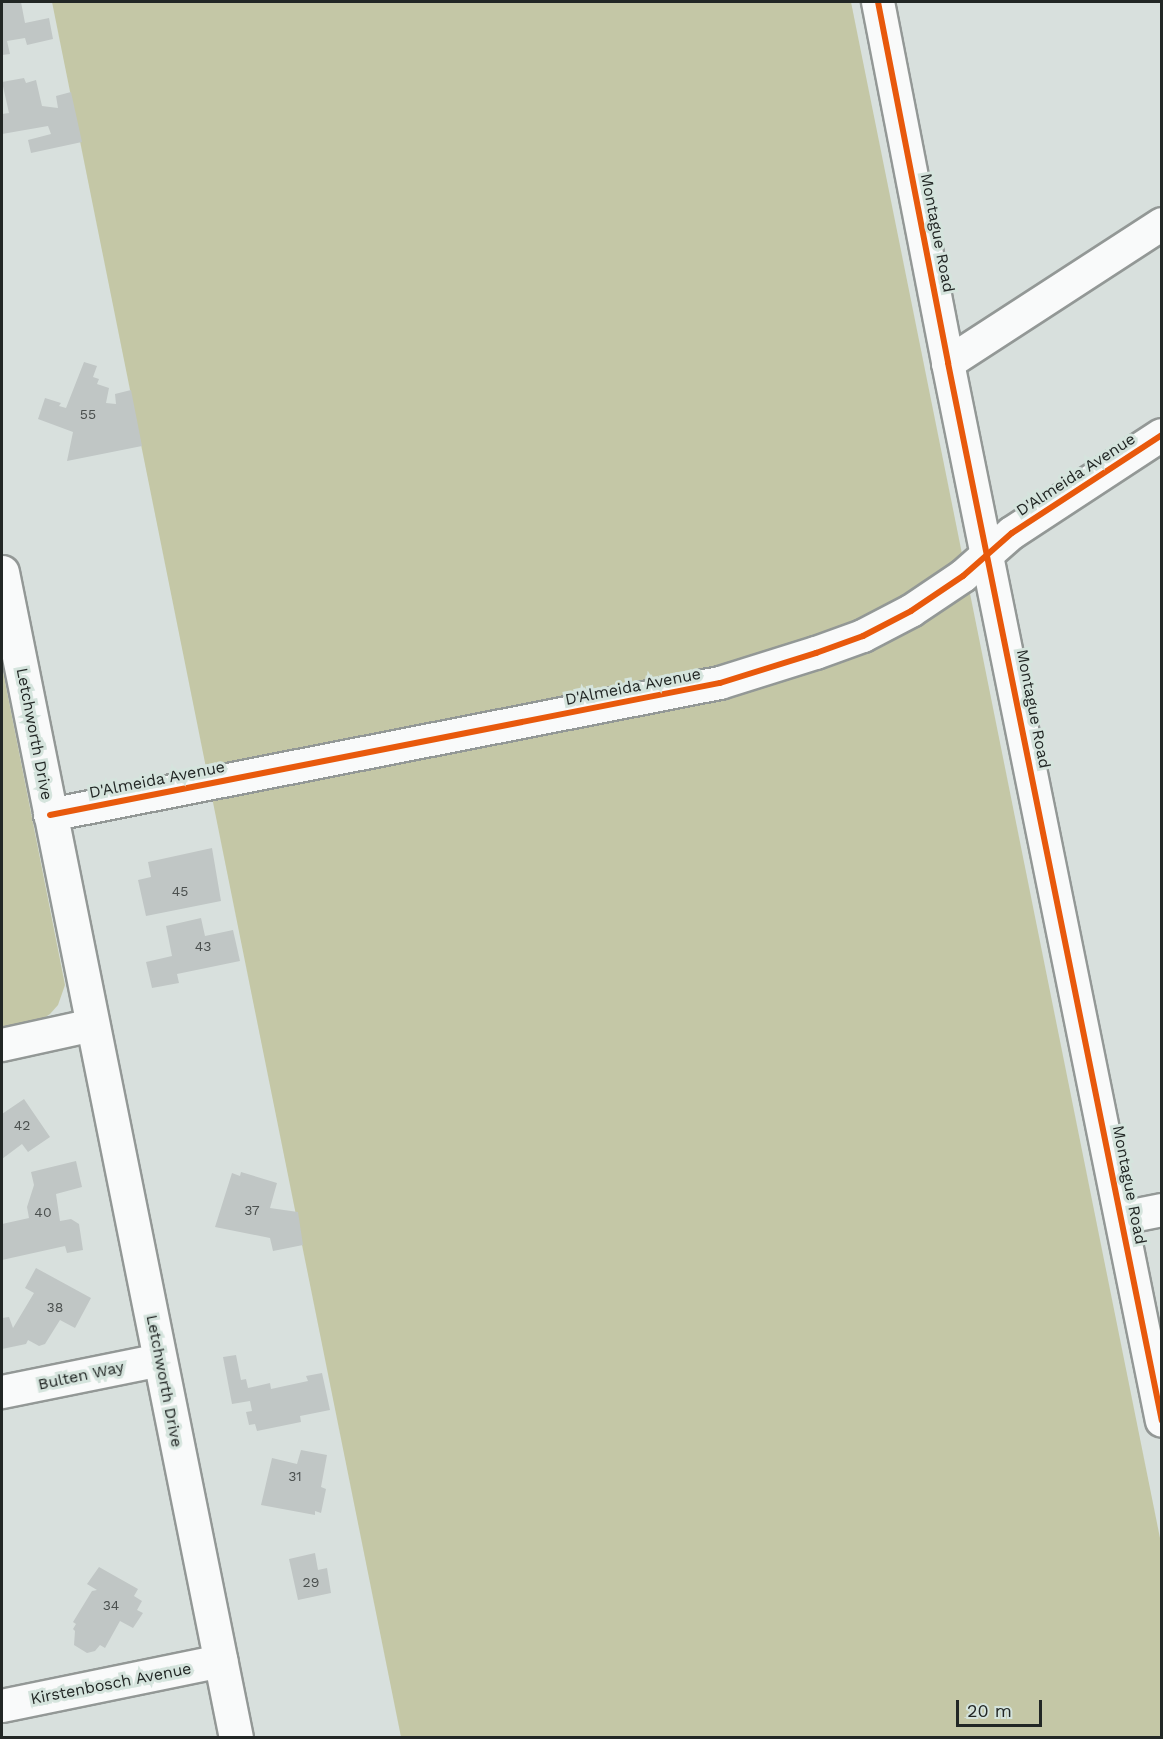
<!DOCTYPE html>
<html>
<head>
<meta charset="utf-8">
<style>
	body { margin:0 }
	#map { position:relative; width:1163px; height:1739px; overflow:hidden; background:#d8e0dd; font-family:"Work Sans",sans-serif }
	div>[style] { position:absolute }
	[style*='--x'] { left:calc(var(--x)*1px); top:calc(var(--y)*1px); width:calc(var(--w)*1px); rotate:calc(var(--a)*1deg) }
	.green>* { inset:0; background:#c4c7a6 }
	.building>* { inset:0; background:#c0c6c5 }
	.roads { filter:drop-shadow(2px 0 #939896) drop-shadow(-2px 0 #939896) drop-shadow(0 2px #939896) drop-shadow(0 -2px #939896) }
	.minor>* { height:32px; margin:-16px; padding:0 16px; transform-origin:16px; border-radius:16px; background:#f9fafa }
	.tertiary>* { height:33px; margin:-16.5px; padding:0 16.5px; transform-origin:16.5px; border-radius:16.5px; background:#f9fafa }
	.cycleway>* { height:6px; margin:-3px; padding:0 3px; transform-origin:3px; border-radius:3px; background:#e8590c }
	span { translate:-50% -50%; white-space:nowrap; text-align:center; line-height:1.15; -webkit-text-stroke:6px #d5e4dd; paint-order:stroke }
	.number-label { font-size:14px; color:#4b504f }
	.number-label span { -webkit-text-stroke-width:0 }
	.street-label { font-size:16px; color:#222725 }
	.frame { position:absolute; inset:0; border:3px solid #222725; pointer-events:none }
	.scale { position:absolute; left:956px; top:1700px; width:86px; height:27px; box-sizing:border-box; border:3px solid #222725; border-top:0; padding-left:8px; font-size:18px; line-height:21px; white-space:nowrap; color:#222725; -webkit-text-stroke:4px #d5e4dd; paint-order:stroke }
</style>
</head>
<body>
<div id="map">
	<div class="green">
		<div style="clip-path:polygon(52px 2px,851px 2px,1161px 1543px,1161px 1737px,401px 1737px)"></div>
		<div style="clip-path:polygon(2px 666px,65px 985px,58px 1005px,50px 1014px,41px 1020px,2px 1029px)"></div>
	</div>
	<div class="building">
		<div style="clip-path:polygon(2px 2px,21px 2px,25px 23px,49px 18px,53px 39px,27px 45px,25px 38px,7px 41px,10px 54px,2px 55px)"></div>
		<div style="clip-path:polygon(24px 78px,26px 83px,36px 80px,42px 106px,58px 108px,56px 96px,71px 92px,82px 142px,31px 153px,28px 140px,51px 134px,48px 126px,2px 134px,2px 114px,9px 113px,2px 82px)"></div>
		<div style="clip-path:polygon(84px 362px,97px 366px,93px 377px,99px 379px,97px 384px,109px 388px,106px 403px,116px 404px,115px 394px,131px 390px,142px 446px,67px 461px,73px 432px,38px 419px,45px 398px,61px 403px,59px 406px,66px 408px)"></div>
		<div style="clip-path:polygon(212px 848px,221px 901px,146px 916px,138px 880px,151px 877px,148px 862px)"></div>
		<div style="clip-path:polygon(201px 918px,205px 936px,233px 930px,240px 961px,177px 974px,179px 983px,152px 988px,146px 962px,172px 956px,166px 926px)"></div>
		<div style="clip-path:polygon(24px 1099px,50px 1137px,28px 1152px,22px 1144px,2px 1159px,2px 1114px)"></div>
		<div style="clip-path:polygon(76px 1161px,82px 1187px,56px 1194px,60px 1221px,71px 1219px,79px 1224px,83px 1250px,67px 1253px,65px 1246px,2px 1260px,2px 1224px,29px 1218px,27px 1207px,34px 1185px,31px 1172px)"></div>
		<div style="clip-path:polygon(241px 1172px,277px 1183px,270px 1208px,298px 1212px,303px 1245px,273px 1251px,270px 1238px,215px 1227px,232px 1173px,240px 1176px)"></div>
		<div style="clip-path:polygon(36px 1268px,91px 1298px,75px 1328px,60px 1320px,45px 1344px,39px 1346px,28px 1340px,26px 1344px,2px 1349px,2px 1318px,9px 1317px,13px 1328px,34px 1293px,25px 1288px)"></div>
		<div style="clip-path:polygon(236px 1355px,241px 1380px,246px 1379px,248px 1388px,270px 1383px,271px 1389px,308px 1381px,306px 1376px,322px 1373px,330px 1410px,300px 1416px,301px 1422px,257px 1431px,255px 1424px,249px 1425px,246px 1412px,252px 1411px,250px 1401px,232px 1404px,223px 1357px)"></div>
		<div style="clip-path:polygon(301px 1450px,327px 1455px,321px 1487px,326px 1489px,321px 1513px,315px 1511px,315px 1515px,261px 1505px,272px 1458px,297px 1464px)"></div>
		<div style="clip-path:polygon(315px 1553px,318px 1570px,327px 1568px,331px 1593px,298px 1600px,289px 1559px)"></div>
		<div style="clip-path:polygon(99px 1567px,138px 1589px,134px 1596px,142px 1601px,137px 1610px,143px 1613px,133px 1628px,120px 1621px,105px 1648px,100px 1645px,95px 1651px,87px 1653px,74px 1645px,75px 1631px,73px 1629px,76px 1624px,73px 1622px,92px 1591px,97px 1590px,87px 1584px)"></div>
	</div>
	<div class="roads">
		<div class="minor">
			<div style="--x:878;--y:2;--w:368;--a:79"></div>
			<div style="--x:948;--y:363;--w:1079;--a:78.57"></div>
			<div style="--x:948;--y:363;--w:255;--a:-33"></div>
			<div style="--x:50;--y:815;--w:683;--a:-11.15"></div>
			<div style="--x:720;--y:683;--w:101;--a:-17.4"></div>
			<div style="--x:816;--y:653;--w:50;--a:-19.9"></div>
			<div style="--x:863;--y:636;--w:54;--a:-27.5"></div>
			<div style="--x:911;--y:611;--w:63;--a:-33.9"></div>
			<div style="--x:963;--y:576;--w:65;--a:-41.3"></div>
			<div style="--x:1012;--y:533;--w:179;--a:-33.2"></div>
			<div style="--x:2;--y:1045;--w:93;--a:-12.4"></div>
			<div style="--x:1122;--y:1218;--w:41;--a:-11.3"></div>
			<div style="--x:2;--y:1392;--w:161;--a:-11.4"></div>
			<div style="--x:2;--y:1706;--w:224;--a:-11.6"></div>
		</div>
		<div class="tertiary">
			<div style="--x:2;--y:572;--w:1189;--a:78.65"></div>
		</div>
	</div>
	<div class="cycleway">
		<div style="--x:878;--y:2;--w:368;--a:79"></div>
		<div style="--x:948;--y:363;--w:1079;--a:78.57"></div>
		<div style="--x:50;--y:815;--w:683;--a:-11.15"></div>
		<div style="--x:720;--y:683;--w:101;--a:-17.4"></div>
		<div style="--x:816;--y:653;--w:50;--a:-19.9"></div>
		<div style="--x:863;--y:636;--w:54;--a:-27.5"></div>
		<div style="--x:911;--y:611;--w:63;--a:-33.9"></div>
		<div style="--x:963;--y:576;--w:65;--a:-41.3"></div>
		<div style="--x:1012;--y:533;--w:179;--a:-33.2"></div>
	</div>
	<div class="number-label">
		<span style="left:88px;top:414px">55</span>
		<span style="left:180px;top:891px">45</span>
		<span style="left:203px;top:946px">43</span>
		<span style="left:22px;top:1125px">42</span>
		<span style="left:252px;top:1210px">37</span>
		<span style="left:43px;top:1212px">40</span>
		<span style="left:55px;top:1307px">38</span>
		<span style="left:295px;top:1476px">31</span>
		<span style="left:311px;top:1582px">29</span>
		<span style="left:111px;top:1605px">34</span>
	</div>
	<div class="street-label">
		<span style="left:937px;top:233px;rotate:79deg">Montague Road</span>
		<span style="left:1076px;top:475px;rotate:-33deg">D'Almeida Avenue</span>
		<span style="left:633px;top:687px;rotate:-11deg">D'Almeida Avenue</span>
		<span style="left:1033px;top:709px;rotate:79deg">Montague Road</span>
		<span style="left:34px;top:734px;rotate:79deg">Letchworth Drive</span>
		<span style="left:157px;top:780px;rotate:-11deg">D'Almeida Avenue</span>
		<span style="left:1129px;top:1185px;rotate:79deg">Montague Road</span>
		<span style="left:81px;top:1376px;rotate:-12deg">Bulten Way</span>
		<span style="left:164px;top:1381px;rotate:79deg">Letchworth Drive</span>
		<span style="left:111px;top:1684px;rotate:-11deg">Kirstenbosch Avenue</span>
	</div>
	<div class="frame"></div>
	<div class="scale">20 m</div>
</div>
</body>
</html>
